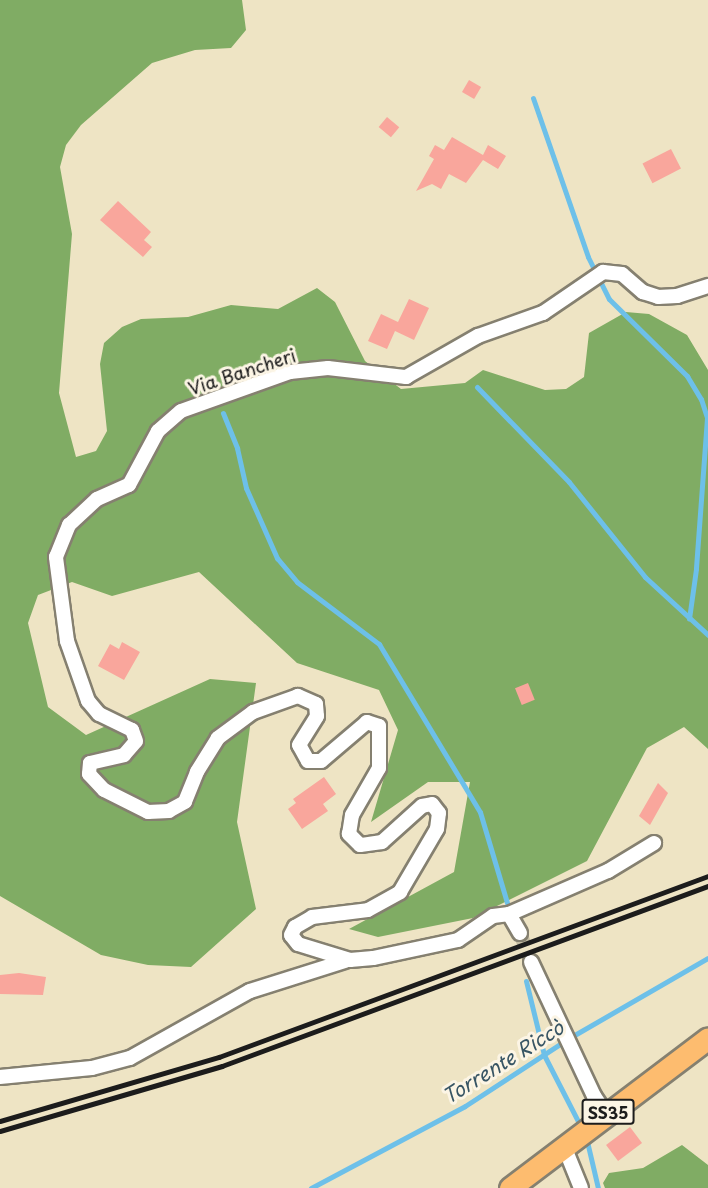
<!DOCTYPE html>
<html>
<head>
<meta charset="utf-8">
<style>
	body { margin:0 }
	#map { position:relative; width:708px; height:1188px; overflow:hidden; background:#eee4c4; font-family:"Playpen Sans",sans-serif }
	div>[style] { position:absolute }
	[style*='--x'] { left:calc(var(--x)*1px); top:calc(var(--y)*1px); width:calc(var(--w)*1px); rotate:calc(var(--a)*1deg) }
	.forest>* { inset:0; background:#80ac64 }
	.stream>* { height:5px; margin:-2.5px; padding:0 2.5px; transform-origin:2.5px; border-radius:2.5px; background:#6dc0e9 }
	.building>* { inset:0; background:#f9a69c; transform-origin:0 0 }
	.street-tunnel>* { height:14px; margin-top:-7px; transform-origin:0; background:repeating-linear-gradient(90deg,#c4bca2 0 14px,transparent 0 21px) }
	.roads { filter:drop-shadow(2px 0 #858070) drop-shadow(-2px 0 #858070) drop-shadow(0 2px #858070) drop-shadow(0 -2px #858070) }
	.street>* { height:14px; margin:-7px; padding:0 7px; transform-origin:7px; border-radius:7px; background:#fff }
	.primary>* { height:21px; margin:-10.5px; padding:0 10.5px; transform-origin:10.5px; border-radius:10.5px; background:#fdbc6f }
	.rail>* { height:4.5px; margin:-2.25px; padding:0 2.25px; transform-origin:2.25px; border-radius:2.25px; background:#1c1c1c }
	span { translate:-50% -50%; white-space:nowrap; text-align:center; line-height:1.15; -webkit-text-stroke:6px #fcf5e5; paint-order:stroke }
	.shield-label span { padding:2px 4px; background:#fcf5e5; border:2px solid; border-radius:4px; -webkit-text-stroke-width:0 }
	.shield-label { font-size:16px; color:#1c1c1c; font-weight:700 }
	.street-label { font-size:18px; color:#1c1c1c }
	.water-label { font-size:20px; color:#385564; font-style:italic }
</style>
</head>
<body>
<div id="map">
	<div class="forest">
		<div style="clip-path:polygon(0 0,242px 0,246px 30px,231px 48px,195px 50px,152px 63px,81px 125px,66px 145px,60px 167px,72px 234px,59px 393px,76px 457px,96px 451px,107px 431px,100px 364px,104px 343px,122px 327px,141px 319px,188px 317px,231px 305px,278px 309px,317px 288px,335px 302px,365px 361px,401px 389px,465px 383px,483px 370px,545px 390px,566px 389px,584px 377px,589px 333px,626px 312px,649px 314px,687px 335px,708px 370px,708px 749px,684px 727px,647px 748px,587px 861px,473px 918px,378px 937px,349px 929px,454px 872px,470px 782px,428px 782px,371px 822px,398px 730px,379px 690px,297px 663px,199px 572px,112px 596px,72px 582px,38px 595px,28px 623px,48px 707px,86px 735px,210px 679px,256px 683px,237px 822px,256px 909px,191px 967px,148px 965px,101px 955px,0 896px)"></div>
		<div style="clip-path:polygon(682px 1145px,708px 1165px,708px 1188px,605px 1188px,603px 1183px,609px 1173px,643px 1168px)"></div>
	</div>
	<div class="stream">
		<div style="--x:533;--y:98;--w:168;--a:70.9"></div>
		<div style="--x:588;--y:257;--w:47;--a:63.4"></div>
		<div style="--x:609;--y:299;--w:110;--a:44.6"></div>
		<div style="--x:687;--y:376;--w:27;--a:59"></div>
		<div style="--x:701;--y:399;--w:20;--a:72"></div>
		<div style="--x:707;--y:418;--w:151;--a:94.2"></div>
		<div style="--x:696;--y:569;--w:50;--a:98"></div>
		<div style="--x:477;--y:387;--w:132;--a:45.9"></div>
		<div style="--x:569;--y:482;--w:122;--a:51.3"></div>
		<div style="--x:645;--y:577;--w:86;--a:42.6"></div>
		<div style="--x:223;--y:413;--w:38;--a:68"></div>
		<div style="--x:237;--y:448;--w:41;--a:77.3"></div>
		<div style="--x:246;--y:488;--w:77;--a:66.1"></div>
		<div style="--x:277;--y:558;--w:31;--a:50"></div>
		<div style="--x:297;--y:582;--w:103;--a:37.1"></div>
		<div style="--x:379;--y:644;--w:196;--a:59"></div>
		<div style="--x:480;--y:812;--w:98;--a:73.4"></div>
		<div style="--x:526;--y:981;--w:76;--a:76.3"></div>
		<div style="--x:544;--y:1055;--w:83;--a:62.8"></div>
		<div style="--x:586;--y:1137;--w:52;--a:76.8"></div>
		<div style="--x:311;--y:1188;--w:174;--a:-28"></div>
		<div style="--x:465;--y:1106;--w:126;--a:-33.1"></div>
		<div style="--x:571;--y:1037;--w:158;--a:-30"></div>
	</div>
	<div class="building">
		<div style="left:469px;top:80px;width:14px;height:14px;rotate:30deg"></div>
		<div style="left:387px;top:117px;width:16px;height:13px;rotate:40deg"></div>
		<div style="clip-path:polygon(452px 137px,483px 155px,488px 145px,506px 156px,498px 169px,483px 160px,466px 183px,449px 174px,441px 189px,432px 184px,416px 191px,434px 159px,429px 156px,435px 145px,444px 150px)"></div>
		<div style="left:671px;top:149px;width:22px;height:32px;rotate:63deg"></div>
		<div style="clip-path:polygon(118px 201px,151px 232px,144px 240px,152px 247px,143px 257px,100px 220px)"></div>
		<div style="clip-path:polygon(409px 299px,429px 308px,414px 340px,395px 331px,387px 349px,368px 341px,381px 314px,398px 322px)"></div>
		<div style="clip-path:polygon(122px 642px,140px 652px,124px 680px,98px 666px,110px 644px,119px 649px)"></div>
		<div style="left:528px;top:683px;width:18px;height:14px;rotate:68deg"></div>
		<div style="clip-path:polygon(324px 777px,336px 794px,323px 804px,328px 811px,302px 829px,288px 809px,296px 803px,293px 799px)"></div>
		<div style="clip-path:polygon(658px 783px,668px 793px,650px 825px,639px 816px)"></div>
		<div style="clip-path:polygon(19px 973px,46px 977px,43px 995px,0 994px,0 975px)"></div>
		<div style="left:630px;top:1127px;width:20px;height:30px;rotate:53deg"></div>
	</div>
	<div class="street-tunnel">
		<div style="--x:520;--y:933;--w:31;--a:69"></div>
	</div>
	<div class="roads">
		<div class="street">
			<div style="--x:509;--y:914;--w:108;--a:-23.5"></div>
			<div style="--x:608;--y:871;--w:54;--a:-31.3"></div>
			<div style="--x:520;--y:933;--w:22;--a:-120"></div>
			<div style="--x:509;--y:914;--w:16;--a:173"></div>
			<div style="--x:493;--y:916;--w:42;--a:145.6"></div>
			<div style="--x:458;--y:940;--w:87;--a:168"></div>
			<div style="--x:373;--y:958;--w:23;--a:175"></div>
			<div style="--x:350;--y:960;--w:54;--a:-162.9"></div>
			<div style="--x:298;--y:944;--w:11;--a:-128"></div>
			<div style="--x:291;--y:935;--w:9;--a:-63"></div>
			<div style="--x:295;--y:927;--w:20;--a:-30"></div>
			<div style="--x:312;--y:917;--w:56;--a:-7.1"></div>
			<div style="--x:368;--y:910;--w:37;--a:-29"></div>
			<div style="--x:400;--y:892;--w:73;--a:-59.6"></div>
			<div style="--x:437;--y:829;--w:16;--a:-83"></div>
			<div style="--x:439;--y:813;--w:11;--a:-128"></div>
			<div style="--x:432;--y:804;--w:10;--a:169"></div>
			<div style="--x:422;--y:806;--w:54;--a:138"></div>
			<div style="--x:382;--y:842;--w:22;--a:172"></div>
			<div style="--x:360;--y:845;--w:16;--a:-135"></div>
			<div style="--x:349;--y:834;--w:19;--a:-81"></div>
			<div style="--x:352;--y:815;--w:54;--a:-60.1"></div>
			<div style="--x:379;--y:768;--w:42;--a:-90"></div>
			<div style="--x:379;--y:726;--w:13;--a:-162"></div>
			<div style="--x:367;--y:722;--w:60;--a:139.7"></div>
			<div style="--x:321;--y:761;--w:13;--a:180"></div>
			<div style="--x:308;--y:761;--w:18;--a:-119"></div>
			<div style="--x:299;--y:745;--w:34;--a:-58"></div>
			<div style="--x:317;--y:716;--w:12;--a:-95"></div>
			<div style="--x:316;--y:704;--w:20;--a:-156"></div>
			<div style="--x:298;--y:696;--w:48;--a:160.4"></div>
			<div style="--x:253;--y:712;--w:44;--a:143.4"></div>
			<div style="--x:218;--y:738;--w:40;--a:122"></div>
			<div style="--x:197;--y:772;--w:32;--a:112"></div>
			<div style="--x:185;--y:802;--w:18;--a:151"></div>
			<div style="--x:169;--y:811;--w:21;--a:177"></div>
			<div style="--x:148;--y:812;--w:49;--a:-153.4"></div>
			<div style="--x:104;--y:790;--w:22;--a:-133"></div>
			<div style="--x:89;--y:774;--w:11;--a:-85"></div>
			<div style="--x:90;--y:763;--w:35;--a:-13"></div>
			<div style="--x:124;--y:755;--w:18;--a:-49"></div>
			<div style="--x:136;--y:741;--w:12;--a:-110"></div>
			<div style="--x:132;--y:730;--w:37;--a:-154"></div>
			<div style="--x:99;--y:714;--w:17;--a:-130"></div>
			<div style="--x:88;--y:701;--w:64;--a:-109.3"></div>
			<div style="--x:67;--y:641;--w:85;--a:-97.5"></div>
			<div style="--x:56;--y:557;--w:35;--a:-68"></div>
			<div style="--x:69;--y:525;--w:38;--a:-43"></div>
			<div style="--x:97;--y:499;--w:35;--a:-24"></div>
			<div style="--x:129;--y:485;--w:61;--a:-61.8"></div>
			<div style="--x:158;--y:431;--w:30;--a:-41"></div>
			<div style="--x:181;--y:411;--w:116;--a:-19.7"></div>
			<div style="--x:290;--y:372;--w:38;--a:-6"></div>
			<div style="--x:328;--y:368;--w:79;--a:6.6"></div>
			<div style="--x:406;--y:377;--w:83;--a:-29.7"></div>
			<div style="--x:478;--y:336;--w:69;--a:-19.5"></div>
			<div style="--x:543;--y:313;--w:73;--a:-34.3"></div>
			<div style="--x:603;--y:272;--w:19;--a:6"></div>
			<div style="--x:622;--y:274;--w:28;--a:41"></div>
			<div style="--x:643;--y:292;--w:16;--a:18"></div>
			<div style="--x:658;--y:297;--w:19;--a:-3"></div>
			<div style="--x:677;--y:296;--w:33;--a:-18"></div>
			<div style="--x:531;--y:962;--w:148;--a:64.8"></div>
			<div style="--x:594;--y:1096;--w:22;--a:56"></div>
			<div style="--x:0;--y:1077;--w:92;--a:-5.6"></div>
			<div style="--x:92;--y:1068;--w:39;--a:-15"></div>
			<div style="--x:130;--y:1058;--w:137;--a:-29.2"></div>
			<div style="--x:250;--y:991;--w:100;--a:-17.5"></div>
			<div style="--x:564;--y:1146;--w:45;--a:68"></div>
		</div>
		<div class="primary">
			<div style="--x:510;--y:1188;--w:248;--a:-37.1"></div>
		</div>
	</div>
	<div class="rail">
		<div style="--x:0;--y:1121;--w:228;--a:-16.3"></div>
		<div style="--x:219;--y:1057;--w:521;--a:-20.31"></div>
		<div style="--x:0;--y:1131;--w:231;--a:-16.3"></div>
		<div style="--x:222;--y:1066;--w:518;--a:-20.32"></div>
	</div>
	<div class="shield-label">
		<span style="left:608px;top:1112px">SS35</span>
	</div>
	<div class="street-label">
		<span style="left:242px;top:372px;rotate:-18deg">Via Bancheri</span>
	</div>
	<div class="water-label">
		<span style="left:503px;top:1062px;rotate:-32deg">Torrente Riccò</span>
	</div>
</div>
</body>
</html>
